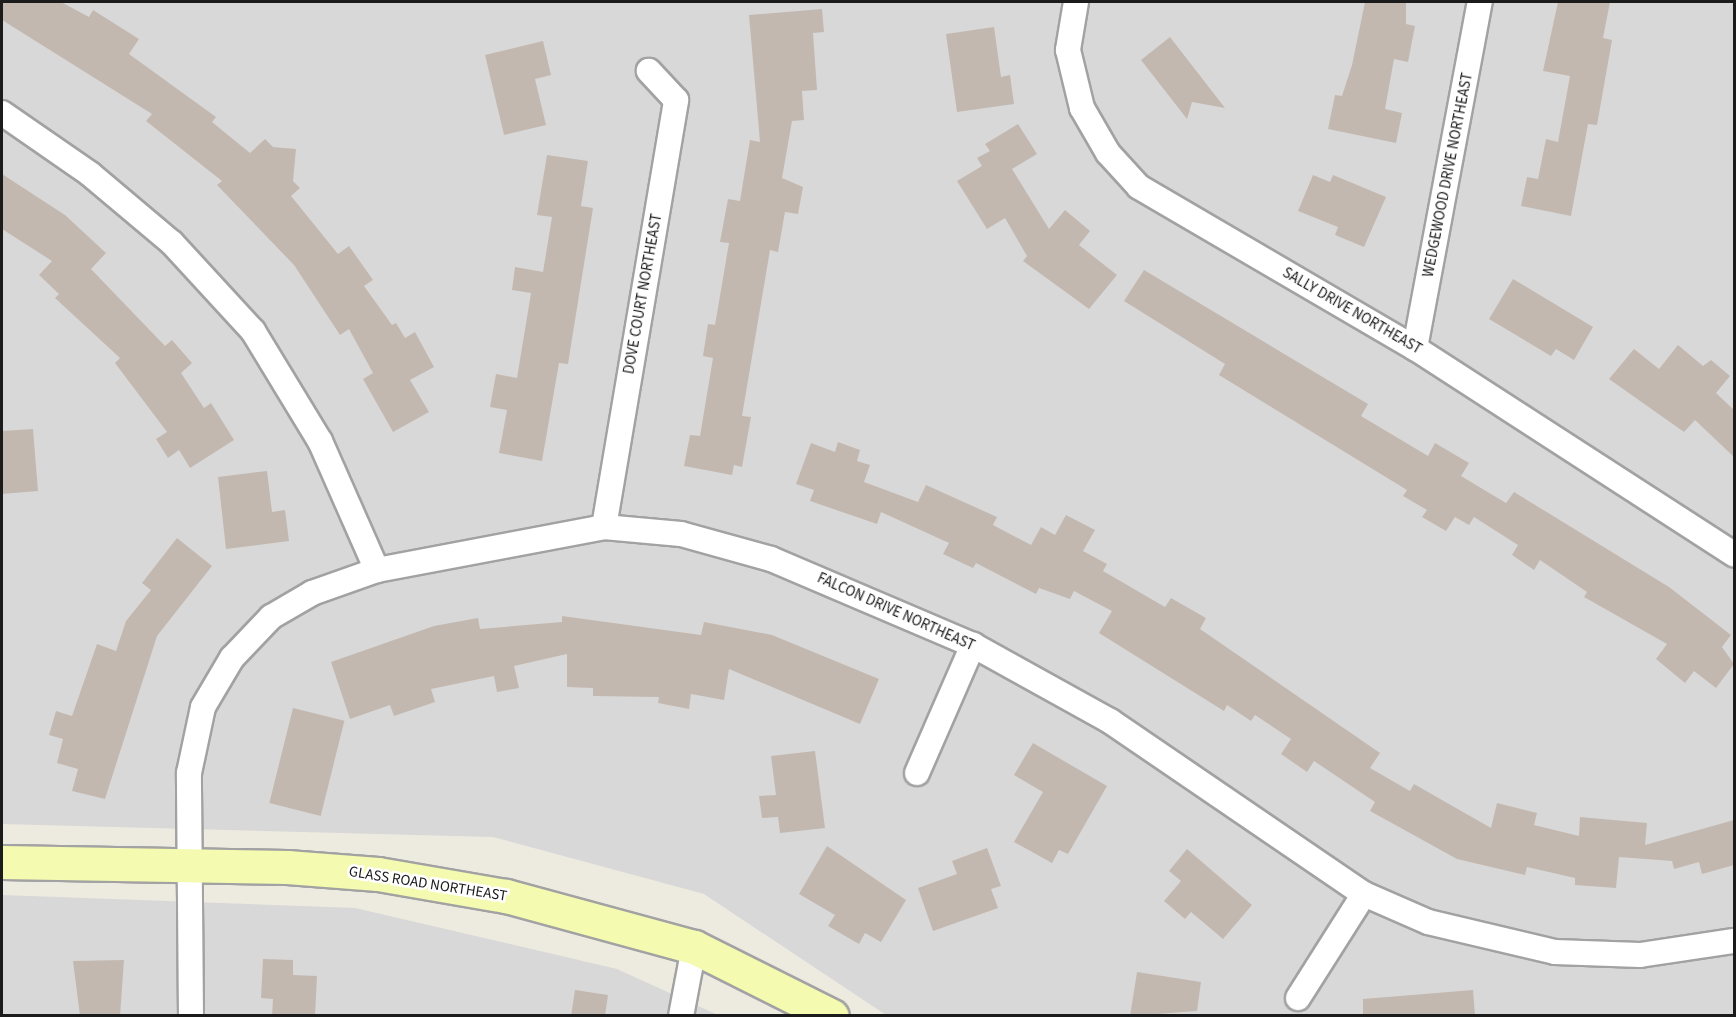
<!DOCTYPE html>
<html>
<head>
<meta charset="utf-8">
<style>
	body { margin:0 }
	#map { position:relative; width:1736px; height:1017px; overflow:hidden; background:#edeae0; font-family:"Source Sans 3",sans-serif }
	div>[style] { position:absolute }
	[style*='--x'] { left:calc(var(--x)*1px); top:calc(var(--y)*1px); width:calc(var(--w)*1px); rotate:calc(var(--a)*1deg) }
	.residential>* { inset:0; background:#d9d8d8 }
	.building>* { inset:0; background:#c2b8b0; transform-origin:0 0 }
	.roads { filter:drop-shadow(2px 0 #a2a2a2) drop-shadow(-2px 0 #a2a2a2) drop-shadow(0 2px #a2a2a2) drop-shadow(0 -2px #a2a2a2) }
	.street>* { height:24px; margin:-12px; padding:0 12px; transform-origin:12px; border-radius:12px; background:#fff }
	.secondary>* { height:33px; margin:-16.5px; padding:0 16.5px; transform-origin:16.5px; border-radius:16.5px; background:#f4fbb0 }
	span { translate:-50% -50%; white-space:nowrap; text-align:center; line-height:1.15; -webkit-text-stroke:5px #fff; paint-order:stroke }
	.street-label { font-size:15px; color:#1b1b1b }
	.frame { position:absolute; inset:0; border:3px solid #1b1b1b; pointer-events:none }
</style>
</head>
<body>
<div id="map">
	<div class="residential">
		<div style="clip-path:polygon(2px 2px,1734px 2px,1734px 1015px,886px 1015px,704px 894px,493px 837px,2px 824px)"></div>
		<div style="clip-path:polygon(2px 895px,355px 908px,617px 969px,718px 1015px,2px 1016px)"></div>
	</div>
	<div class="building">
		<div style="clip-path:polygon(2px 2px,61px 2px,89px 17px,93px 10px,139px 39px,129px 54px,216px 117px,212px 122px,250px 153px,265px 139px,273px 147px,296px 149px,293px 181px,300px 188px,291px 196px,338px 254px,349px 246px,373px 280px,364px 286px,392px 325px,396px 323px,405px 338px,415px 332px,434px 367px,410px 380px,429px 412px,393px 432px,363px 379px,373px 373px,349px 329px,340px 335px,294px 265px,217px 185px,222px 181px,146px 121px,152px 114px,2px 20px)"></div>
		<div style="clip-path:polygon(1365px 2px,1406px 2px,1406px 24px,1415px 26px,1408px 62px,1394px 59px,1385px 109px,1402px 113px,1396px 143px,1328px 129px,1335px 95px,1342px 96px,1352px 65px)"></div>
		<div style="clip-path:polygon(1558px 2px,1610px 2px,1603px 38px,1612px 40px,1597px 125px,1588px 124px,1571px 216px,1521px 206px,1527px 177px,1538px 179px,1546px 139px,1558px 142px,1570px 76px,1543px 71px)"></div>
		<div style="clip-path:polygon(822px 9px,824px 32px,813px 33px,817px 90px,802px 91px,804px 120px,792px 121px,782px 178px,803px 187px,798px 214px,785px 212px,778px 252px,770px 250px,742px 416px,751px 417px,742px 467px,734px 465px,732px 475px,684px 466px,690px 435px,700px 436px,713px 358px,703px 356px,708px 324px,715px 325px,729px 243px,720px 242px,728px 199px,740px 201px,750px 140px,760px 142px,749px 15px)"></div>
		<div style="clip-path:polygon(994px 27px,1001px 77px,1010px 75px,1014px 104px,957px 112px,946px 34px)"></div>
		<div style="clip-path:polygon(1170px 37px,1225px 108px,1192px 102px,1187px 119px,1141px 60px)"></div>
		<div style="clip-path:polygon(543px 41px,551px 75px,535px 79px,546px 125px,504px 135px,485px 55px)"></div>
		<div style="clip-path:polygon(1018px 124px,1037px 154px,1012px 169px,1049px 229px,1065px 210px,1090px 231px,1079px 245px,1117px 275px,1089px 309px,1023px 261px,1027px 256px,1005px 218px,987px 229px,957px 181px,982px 166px,977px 158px,990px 151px,985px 144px)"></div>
		<div style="clip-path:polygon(547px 155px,588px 161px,581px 206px,593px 208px,568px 364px,559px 363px,542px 461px,499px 453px,507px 410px,490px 407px,496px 374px,517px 378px,531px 293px,512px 290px,515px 267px,543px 272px,552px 217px,537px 215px)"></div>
		<div style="clip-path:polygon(2px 174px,65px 215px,106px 253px,91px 269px,165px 346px,172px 340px,192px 363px,181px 373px,204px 408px,211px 403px,234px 440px,190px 468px,179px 450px,168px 458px,156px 439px,167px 432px,115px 363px,120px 358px,55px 298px,59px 294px,39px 275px,52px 261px,2px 229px)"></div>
		<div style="clip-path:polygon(1313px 175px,1330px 182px,1333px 175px,1386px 197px,1364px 247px,1335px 235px,1338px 227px,1298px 211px)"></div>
		<div style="clip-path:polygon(1144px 270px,1368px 404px,1361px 416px,1428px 456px,1435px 443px,1469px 463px,1461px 476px,1506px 503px,1514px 492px,1669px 587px,1731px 635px,1722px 647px,1734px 664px,1716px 688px,1694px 671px,1685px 683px,1656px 659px,1667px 644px,1584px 597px,1587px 592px,1540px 560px,1534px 570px,1512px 555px,1518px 545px,1474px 517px,1469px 525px,1455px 517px,1446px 531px,1422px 517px,1427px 510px,1403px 496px,1407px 490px,1219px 375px,1225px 364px,1124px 301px)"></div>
		<div style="clip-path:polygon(1513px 279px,1593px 327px,1574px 360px,1556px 349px,1551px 356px,1489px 319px)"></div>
		<div style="clip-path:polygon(1678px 345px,1703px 366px,1711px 360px,1730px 376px,1716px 393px,1734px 410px,1734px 457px,1695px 420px,1684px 432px,1609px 379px,1634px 349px,1659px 369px)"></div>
		<div style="clip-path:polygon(33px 429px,38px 491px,2px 494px,2px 431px)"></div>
		<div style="clip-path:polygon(838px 442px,860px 450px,857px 461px,870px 465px,864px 482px,918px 502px,926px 485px,997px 517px,993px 525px,1031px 545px,1041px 527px,1055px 535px,1066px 515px,1095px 530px,1083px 551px,1107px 564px,1103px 571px,1165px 607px,1171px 598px,1206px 618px,1200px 629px,1380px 753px,1370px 768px,1410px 791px,1414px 784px,1491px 828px,1497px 803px,1537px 813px,1534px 825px,1579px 836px,1580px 817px,1647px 823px,1645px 845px,1734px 820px,1734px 865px,1702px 874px,1699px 862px,1674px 869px,1672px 861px,1619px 857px,1616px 888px,1575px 885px,1575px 878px,1527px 867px,1525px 875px,1457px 859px,1370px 811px,1375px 802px,1314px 761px,1307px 772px,1281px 754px,1291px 739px,1255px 715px,1251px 721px,1227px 705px,1224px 711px,1099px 633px,1112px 611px,1074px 591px,1070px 599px,1039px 588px,1036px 594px,976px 563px,973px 568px,943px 554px,949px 543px,881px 512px,877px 524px,810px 501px,814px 490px,796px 484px,811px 443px,835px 452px)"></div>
		<div style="clip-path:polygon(267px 471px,272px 512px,285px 510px,289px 541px,226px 549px,218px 477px)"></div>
		<div style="clip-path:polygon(177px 538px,212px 566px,157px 636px,105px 799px,72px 791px,78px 769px,57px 763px,63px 739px,49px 735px,56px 711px,72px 716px,97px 644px,116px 651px,126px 621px,151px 590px,142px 583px)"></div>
		<div style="clip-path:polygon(562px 616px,701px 635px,704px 622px,772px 635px,879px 679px,860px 724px,729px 669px,724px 700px,691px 694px,689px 709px,658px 703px,659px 697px,593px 696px,593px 688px,567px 687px,567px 654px,514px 666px,519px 688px,497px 692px,494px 676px,431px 689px,435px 702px,394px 716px,390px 705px,350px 719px,331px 662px,434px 626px,478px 618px,480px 629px,562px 622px)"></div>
		<div style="left:293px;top:708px;width:53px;height:98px;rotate:14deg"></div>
		<div style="clip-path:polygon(1033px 743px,1107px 786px,1068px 854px,1059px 850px,1052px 863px,1014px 842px,1043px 792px,1014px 775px)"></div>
		<div style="clip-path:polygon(815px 751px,825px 828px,780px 833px,778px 817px,762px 818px,759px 796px,776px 795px,771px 756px)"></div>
		<div style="clip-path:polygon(827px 846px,906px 900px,881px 942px,865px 933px,859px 944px,828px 926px,835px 915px,799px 894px)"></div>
		<div style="clip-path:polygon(987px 848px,1001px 886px,991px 889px,998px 908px,933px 931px,918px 888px,957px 874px,952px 861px)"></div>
		<div style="clip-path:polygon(1187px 849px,1252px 905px,1223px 939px,1191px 912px,1185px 919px,1164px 901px,1181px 881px,1169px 871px)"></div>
		<div style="clip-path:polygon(263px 959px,293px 960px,293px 975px,317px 976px,315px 1016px,272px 1016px,273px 999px,261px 998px)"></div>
		<div style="clip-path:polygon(124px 960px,120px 1016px,80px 1016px,73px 961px)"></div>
		<div style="clip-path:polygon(1137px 972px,1201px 982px,1197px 1011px,1130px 1016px)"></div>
		<div style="clip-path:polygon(575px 990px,608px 995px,605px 1016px,571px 1016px)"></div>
		<div style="clip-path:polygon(1473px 990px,1475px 1016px,1363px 1016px,1363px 999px)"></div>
	</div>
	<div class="roads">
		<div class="street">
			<div style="--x:1076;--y:2;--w:49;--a:99.5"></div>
			<div style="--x:1068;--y:50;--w:60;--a:76.4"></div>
			<div style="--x:1082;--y:108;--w:52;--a:60"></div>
			<div style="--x:1108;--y:153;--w:46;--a:47.6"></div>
			<div style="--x:1139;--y:187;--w:320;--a:30.3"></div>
			<div style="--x:1415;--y:348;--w:380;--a:32.9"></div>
			<div style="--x:2;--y:113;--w:107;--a:34.7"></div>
			<div style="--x:90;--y:174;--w:107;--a:40.1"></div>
			<div style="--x:172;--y:243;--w:120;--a:47.4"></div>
			<div style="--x:253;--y:331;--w:129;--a:58.7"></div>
			<div style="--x:320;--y:441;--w:141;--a:66.2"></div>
			<div style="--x:1415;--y:348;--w:352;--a:-79.4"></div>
			<div style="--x:604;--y:527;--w:433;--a:-80.4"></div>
			<div style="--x:676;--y:100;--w:40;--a:-133"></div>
			<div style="--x:917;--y:773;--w:140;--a:-66.4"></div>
			<div style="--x:1298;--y:998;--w:123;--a:-57.6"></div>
			<div style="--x:191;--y:1016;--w:243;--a:-90.5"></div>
			<div style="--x:189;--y:773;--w:67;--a:-78"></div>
			<div style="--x:203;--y:707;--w:57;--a:-59.4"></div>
			<div style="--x:232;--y:658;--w:57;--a:-46.4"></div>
			<div style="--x:271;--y:617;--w:48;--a:-30.3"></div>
			<div style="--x:312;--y:593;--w:69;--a:-19.5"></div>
			<div style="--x:377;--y:570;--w:231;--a:-10.7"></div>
			<div style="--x:604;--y:527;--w:77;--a:5.2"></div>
			<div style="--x:681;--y:534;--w:93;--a:15.5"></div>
			<div style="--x:771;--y:559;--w:220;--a:23.1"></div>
			<div style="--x:973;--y:645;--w:157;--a:29"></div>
			<div style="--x:1110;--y:721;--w:307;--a:34.3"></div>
			<div style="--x:1364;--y:894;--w:70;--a:23.6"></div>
			<div style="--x:1428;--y:922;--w:130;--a:13.3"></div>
			<div style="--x:1555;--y:952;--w:85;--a:2"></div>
			<div style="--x:1640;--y:955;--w:95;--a:-8.5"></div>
			<div style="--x:681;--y:1016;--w:70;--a:-79.3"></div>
		</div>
		<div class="secondary">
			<div style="--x:2;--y:862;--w:285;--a:1"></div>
			<div style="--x:287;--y:867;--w:91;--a:4.4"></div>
			<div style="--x:378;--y:874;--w:130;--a:9.8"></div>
			<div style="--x:506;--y:896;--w:195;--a:15.2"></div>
			<div style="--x:694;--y:947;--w:154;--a:26.6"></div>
		</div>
	</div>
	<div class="street-label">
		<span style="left:1448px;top:175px;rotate:-79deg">WEDGEWOOD DRIVE NORTHEAST</span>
		<span style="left:643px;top:294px;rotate:-80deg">DOVE COURT NORTHEAST</span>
		<span style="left:1352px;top:311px;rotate:30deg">SALLY DRIVE NORTHEAST</span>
		<span style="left:896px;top:612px;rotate:24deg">FALCON DRIVE NORTHEAST</span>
		<span style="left:428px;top:884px;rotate:9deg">GLASS ROAD NORTHEAST</span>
	</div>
	<div class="frame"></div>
</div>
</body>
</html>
